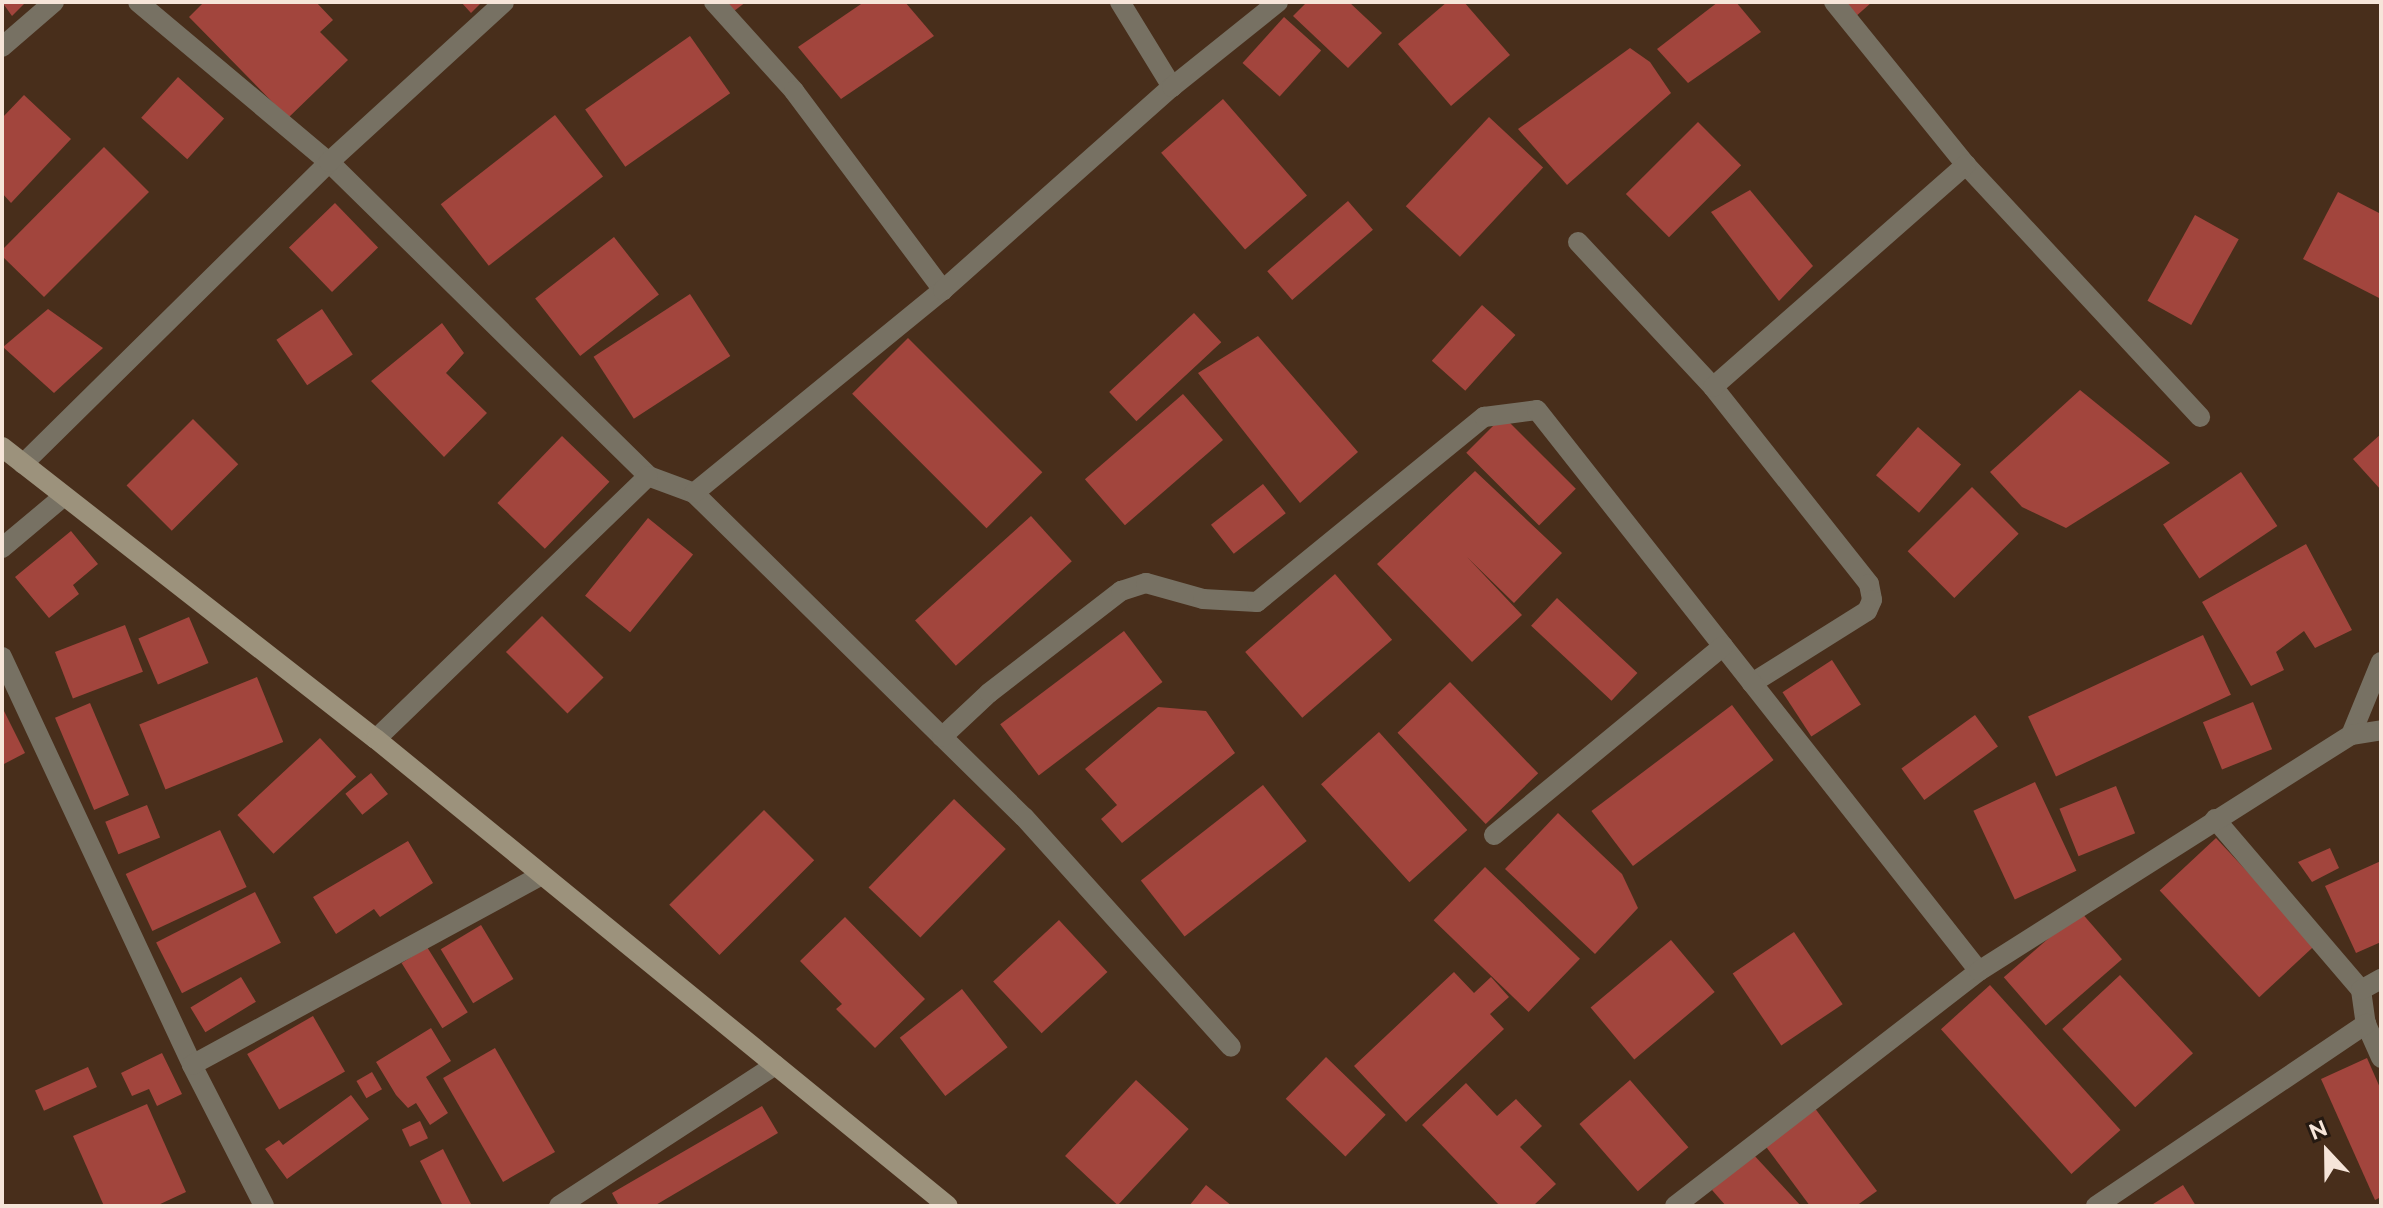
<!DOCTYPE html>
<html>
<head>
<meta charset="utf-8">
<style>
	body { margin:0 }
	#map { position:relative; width:2383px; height:1208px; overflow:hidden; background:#482e1b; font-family:Raleway,sans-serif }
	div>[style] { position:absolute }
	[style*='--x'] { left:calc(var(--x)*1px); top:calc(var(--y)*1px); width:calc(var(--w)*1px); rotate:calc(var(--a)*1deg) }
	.building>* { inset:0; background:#a2453d; transform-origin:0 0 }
	.street>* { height:20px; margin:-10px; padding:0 10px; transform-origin:10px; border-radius:10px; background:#777163 }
	.secondary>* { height:20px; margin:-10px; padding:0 10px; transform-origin:10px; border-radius:10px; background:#9c927c }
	span { translate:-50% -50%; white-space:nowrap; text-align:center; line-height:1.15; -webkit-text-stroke:8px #251911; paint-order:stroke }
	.frame { position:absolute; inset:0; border:4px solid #f6e5d9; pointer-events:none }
	.north { position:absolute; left:2287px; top:1112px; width:80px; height:80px; -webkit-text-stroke:6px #251911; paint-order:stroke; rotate:338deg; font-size:22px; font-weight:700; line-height:32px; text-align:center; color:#f6e5d9 }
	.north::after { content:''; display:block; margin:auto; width:28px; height:36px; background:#f6e5d9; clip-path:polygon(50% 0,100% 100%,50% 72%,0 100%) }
</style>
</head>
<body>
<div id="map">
	<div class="building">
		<div style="clip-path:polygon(2px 2px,26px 2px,12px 16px)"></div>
		<div style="clip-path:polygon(204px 2px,316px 2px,333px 20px,320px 32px,348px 60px,288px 118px,189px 17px)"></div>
		<div style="clip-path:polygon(461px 2px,482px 2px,471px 13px)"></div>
		<div style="clip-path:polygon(721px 2px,746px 2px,730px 14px)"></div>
		<div style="clip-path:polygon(864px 2px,905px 2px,934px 36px,841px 99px,798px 47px)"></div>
		<div style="clip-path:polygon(1307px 2px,1349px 2px,1382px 33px,1348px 68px,1293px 16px)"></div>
		<div style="clip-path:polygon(1447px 2px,1464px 2px,1510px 55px,1451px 106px,1398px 44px)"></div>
		<div style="clip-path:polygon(1718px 2px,1736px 2px,1761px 32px,1688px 83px,1657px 49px)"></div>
		<div style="clip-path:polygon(1841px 2px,1872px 2px,1854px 18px)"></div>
		<div style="left:1284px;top:17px;width:50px;height:62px;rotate:42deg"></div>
		<div style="left:690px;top:36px;width:70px;height:128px;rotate:55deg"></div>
		<div style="clip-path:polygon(1630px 48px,1650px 62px,1671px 93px,1567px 185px,1518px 129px)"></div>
		<div style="left:178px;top:77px;width:62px;height:55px;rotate:42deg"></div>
		<div style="clip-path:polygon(24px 95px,71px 139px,11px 203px,2px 193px,2px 118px)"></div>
		<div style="left:1223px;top:99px;width:128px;height:82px;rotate:49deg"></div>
		<div style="left:555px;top:115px;width:78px;height:145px;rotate:52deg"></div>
		<div style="left:1489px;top:117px;width:74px;height:122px;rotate:43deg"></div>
		<div style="left:1698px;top:122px;width:61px;height:102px;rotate:45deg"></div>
		<div style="clip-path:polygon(104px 147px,149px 192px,44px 297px,2px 256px,2px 250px)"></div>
		<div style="clip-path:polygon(1750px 190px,1813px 266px,1779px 301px,1711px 212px)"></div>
		<div style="clip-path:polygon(2338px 192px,2381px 214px,2381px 299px,2303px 259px)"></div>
		<div style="left:1348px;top:201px;width:38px;height:107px;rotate:49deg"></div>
		<div style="left:335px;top:203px;width:62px;height:64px;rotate:46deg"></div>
		<div style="left:2195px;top:215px;width:50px;height:98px;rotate:29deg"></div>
		<div style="left:614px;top:237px;width:73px;height:100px;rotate:52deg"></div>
		<div style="left:690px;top:294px;width:74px;height:115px;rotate:57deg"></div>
		<div style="left:1482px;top:305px;width:45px;height:75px;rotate:42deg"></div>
		<div style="clip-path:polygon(48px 309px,103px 348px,54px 393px,3px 347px)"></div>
		<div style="left:322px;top:309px;width:55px;height:55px;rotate:56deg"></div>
		<div style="left:1194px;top:313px;width:40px;height:116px;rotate:47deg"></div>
		<div style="clip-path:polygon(442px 323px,464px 353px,446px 373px,487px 413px,444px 457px,371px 381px)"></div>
		<div style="clip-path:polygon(1258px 336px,1358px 452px,1300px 503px,1198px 373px)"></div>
		<div style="left:908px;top:338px;width:190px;height:79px;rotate:45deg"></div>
		<div style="clip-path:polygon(2080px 390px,2170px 463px,2066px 528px,2022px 507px,1990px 472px)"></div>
		<div style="left:1183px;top:394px;width:61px;height:130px;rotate:49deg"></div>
		<div style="left:1503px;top:416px;width:103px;height:52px;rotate:45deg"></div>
		<div style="left:193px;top:419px;width:64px;height:94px;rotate:45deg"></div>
		<div style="left:1918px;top:427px;width:57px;height:64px;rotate:41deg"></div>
		<div style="clip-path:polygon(2381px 434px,2381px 490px,2353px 459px)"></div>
		<div style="left:562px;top:436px;width:66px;height:93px;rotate:44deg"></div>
		<div style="clip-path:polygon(1475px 471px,1562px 553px,1514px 603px,1467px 557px,1522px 615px,1472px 662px,1377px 564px)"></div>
		<div style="left:2241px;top:472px;width:65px;height:94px;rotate:56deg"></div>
		<div style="left:1263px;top:484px;width:37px;height:66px;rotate:52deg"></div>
		<div style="left:1972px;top:487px;width:66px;height:91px;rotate:45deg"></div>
		<div style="left:1031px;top:516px;width:61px;height:156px;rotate:48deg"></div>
		<div style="left:648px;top:518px;width:58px;height:100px;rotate:39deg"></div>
		<div style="clip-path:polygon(71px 531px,98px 564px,73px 585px,79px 594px,49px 618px,15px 577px)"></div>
		<div style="clip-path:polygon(2306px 544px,2352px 630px,2315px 648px,2304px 631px,2276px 652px,2284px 670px,2251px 686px,2202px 602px)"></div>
		<div style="left:1335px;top:574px;width:87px;height:119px;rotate:49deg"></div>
		<div style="left:1557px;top:598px;width:110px;height:38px;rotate:43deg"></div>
		<div style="left:542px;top:616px;width:87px;height:51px;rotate:45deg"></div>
		<div style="left:189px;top:617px;width:50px;height:55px;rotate:67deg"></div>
		<div style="left:125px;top:625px;width:50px;height:75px;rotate:69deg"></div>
		<div style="left:1124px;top:631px;width:64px;height:155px;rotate:53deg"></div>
		<div style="left:2203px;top:635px;width:66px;height:193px;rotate:65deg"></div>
		<div style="left:1832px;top:660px;width:53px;height:59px;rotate:57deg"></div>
		<div style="left:257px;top:677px;width:70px;height:127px;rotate:68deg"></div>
		<div style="left:1450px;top:682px;width:127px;height:73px;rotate:46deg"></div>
		<div style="left:2253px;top:702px;width:51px;height:54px;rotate:68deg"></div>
		<div style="left:90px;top:703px;width:100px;height:38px;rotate:67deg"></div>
		<div style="left:1732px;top:705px;width:69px;height:176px;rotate:53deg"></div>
		<div style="clip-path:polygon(2px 707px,25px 753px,2px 765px)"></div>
		<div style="clip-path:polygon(1158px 707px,1206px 711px,1235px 753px,1122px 843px,1101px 819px,1117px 805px,1085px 769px)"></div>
		<div style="left:1975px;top:715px;width:39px;height:91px;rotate:54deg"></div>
		<div style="left:1379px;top:732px;width:132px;height:78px;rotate:48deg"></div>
		<div style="left:320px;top:738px;width:53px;height:113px;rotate:47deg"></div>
		<div style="left:371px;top:773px;width:27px;height:33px;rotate:51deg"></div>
		<div style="left:2035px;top:782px;width:98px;height:68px;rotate:65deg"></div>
		<div style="left:1263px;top:785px;width:71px;height:155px;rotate:52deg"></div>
		<div style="left:2116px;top:786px;width:51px;height:61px;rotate:68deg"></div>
		<div style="left:954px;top:799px;width:72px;height:123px;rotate:44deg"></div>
		<div style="left:147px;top:805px;width:35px;height:45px;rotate:68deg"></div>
		<div style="left:764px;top:810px;width:71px;height:134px;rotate:45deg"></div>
		<div style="clip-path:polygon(1558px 813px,1622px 874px,1638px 908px,1595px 954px,1505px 869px)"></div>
		<div style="left:220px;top:830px;width:63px;height:104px;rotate:65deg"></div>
		<div style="left:2216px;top:838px;width:146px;height:77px;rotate:47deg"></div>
		<div style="clip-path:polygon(408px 841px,433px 883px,380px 917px,374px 909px,336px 934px,313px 897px)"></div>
		<div style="clip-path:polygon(2330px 848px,2339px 868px,2312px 882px,2298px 862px)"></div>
		<div style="clip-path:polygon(2381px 861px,2381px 942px,2356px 953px,2325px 886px)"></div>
		<div style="left:1485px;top:867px;width:132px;height:74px;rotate:44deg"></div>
		<div style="left:255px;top:892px;width:57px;height:111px;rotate:63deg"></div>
		<div style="left:2080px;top:911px;width:64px;height:101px;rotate:49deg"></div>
		<div style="clip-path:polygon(845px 917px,925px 999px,875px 1048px,836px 1009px,842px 1004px,800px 961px)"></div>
		<div style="left:1059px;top:920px;width:71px;height:90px;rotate:47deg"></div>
		<div style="left:481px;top:925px;width:63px;height:47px;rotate:59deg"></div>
		<div style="left:1794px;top:932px;width:87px;height:74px;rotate:56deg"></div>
		<div style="left:1671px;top:940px;width:68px;height:105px;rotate:50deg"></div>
		<div style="left:427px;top:947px;width:77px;height:30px;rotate:58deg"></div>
		<div style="clip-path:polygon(1454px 972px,1474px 993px,1491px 977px,1509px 997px,1490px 1014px,1504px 1029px,1406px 1122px,1354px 1066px)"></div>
		<div style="left:2120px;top:975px;width:107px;height:79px;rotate:47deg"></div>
		<div style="left:241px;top:977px;width:29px;height:59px;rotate:59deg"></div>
		<div style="left:1990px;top:985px;width:195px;height:66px;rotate:48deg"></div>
		<div style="left:962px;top:989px;width:74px;height:79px;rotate:52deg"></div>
		<div style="left:313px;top:1016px;width:64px;height:76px;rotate:60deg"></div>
		<div style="clip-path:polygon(431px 1028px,451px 1061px,426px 1077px,448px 1113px,430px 1125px,416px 1103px,408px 1108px,396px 1095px,376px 1062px)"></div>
		<div style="left:495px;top:1048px;width:120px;height:60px;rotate:60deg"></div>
		<div style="clip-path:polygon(162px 1053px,182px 1094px,157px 1106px,149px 1089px,132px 1096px,121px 1073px)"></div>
		<div style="left:1326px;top:1057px;width:83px;height:58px;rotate:44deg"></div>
		<div style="clip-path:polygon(2367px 1058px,2381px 1090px,2381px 1197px,2375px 1200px,2321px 1079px)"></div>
		<div style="left:88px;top:1067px;width:22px;height:58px;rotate:66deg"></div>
		<div style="left:372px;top:1072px;width:20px;height:18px;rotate:60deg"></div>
		<div style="left:1136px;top:1080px;width:72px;height:104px;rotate:43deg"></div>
		<div style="left:1630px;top:1080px;width:89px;height:67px;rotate:49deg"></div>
		<div style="clip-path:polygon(1466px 1083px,1497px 1116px,1516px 1099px,1542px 1126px,1520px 1147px,1556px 1184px,1533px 1206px,1500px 1206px,1422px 1125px)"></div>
		<div style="clip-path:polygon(351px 1095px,369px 1119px,287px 1179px,265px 1149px,279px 1140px,283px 1145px)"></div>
		<div style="clip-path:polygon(147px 1104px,186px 1192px,156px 1206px,104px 1206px,73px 1136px)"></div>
		<div style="clip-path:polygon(762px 1106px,778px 1133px,654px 1206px,619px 1206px,612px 1193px)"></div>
		<div style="clip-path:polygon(1814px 1107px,1877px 1191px,1856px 1206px,1810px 1206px,1764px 1144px)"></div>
		<div style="left:420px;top:1121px;width:19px;height:20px;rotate:65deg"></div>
		<div style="clip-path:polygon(443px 1149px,472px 1206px,443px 1206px,420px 1161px)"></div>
		<div style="clip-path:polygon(1752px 1153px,1801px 1206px,1726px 1206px,1712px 1190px)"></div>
		<div style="clip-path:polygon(1206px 1185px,1232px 1206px,1189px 1206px)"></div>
		<div style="clip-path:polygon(2183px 1185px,2196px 1206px,2150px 1206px)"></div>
	</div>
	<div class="street">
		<div style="--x:138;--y:2;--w:249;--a:40"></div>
		<div style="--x:329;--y:162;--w:448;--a:44.5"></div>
		<div style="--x:648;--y:476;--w:49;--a:20.3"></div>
		<div style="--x:694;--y:493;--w:462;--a:44.5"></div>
		<div style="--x:1024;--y:817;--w:309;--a:48"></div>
		<div style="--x:714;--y:2;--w:120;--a:48"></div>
		<div style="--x:794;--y:91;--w:249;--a:53.2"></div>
		<div style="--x:1120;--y:2;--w:100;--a:58.5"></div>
		<div style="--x:1834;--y:2;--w:210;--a:51"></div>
		<div style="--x:1966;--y:165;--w:344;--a:47.1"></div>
		<div style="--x:2;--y:47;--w:69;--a:-40.9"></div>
		<div style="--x:1578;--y:242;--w:198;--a:47"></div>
		<div style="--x:1713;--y:387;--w:251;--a:51.6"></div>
		<div style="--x:1869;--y:584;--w:16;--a:79"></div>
		<div style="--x:1872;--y:600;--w:12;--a:114"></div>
		<div style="--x:1867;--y:611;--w:136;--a:147.9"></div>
		<div style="--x:1713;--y:387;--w:337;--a:-41.3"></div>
		<div style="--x:23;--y:464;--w:430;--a:-44.6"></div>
		<div style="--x:329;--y:162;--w:237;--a:-42.4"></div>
		<div style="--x:694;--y:493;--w:321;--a:-39.2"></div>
		<div style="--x:943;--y:290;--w:306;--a:-41.6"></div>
		<div style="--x:1172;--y:87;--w:136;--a:-38.7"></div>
		<div style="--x:2;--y:548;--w:81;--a:-40"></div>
		<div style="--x:2;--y:657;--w:450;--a:65"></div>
		<div style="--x:192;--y:1065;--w:158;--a:62.9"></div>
		<div style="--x:2351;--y:735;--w:79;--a:-67.7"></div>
		<div style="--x:942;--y:737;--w:64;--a:-43.1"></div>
		<div style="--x:989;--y:693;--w:167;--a:-37.7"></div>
		<div style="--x:1121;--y:591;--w:26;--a:-18"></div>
		<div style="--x:1146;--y:583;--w:59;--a:15.7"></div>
		<div style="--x:1203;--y:599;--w:54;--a:3.2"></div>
		<div style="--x:1257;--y:602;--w:293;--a:-39.2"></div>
		<div style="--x:1484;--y:417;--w:53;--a:-7.5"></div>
		<div style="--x:1537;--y:410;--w:714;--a:51.77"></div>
		<div style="--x:376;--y:739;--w:378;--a:-44"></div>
		<div style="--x:2215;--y:819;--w:225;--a:49.5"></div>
		<div style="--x:2361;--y:990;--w:34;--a:82"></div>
		<div style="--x:2366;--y:1024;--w:37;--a:66"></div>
		<div style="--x:1494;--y:835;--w:297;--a:-39.5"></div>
		<div style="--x:2361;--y:990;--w:23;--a:-29"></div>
		<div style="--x:192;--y:1065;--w:396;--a:-28.5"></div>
		<div style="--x:559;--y:1206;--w:258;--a:-33.1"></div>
		<div style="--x:1675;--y:1206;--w:384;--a:-37.7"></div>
		<div style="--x:1979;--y:971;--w:441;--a:-32.4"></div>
		<div style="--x:2351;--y:735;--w:30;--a:-9"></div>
		<div style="--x:2096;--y:1206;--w:326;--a:-34"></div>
	</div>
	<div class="secondary">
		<div style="--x:2;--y:447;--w:474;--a:38"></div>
		<div style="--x:376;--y:739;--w:738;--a:39.23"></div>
	</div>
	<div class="frame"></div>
	<div class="north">N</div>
</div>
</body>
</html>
